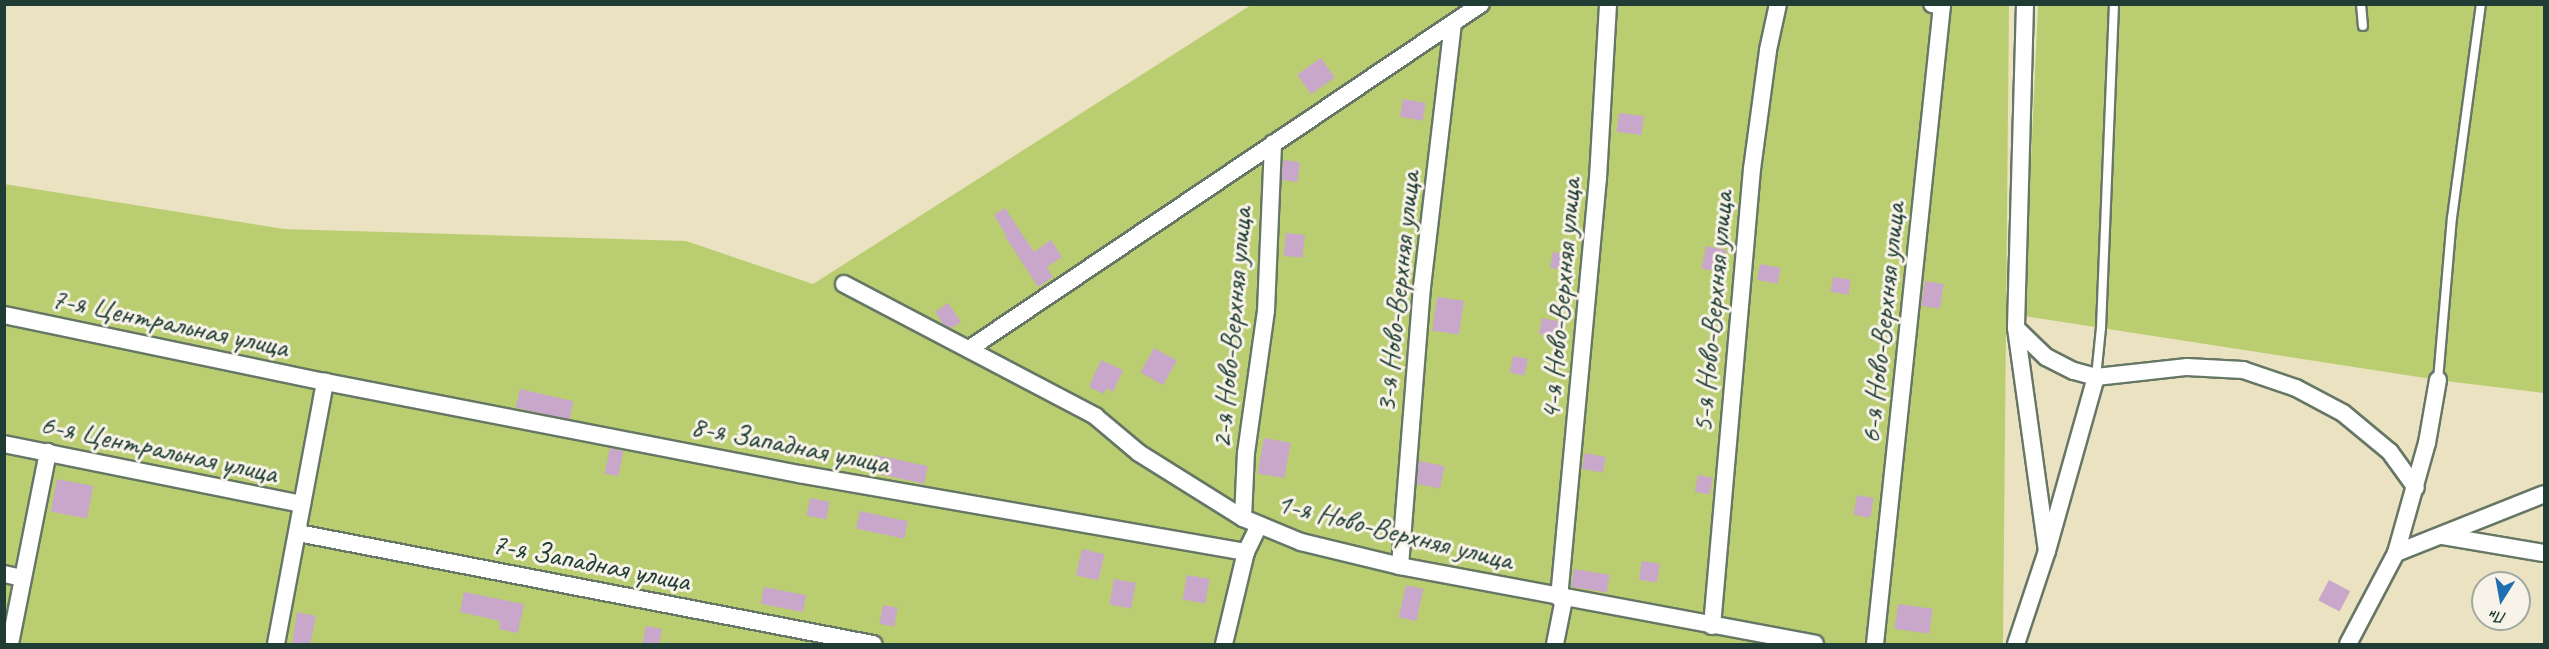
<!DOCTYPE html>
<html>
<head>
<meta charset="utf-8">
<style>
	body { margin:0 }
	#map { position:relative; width:2549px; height:649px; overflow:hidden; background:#ebe2c1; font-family:Caveat,sans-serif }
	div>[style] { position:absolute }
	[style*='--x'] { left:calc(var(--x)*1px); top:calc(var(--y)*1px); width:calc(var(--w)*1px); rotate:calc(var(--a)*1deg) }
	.green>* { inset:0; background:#bace71 }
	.building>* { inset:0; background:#c8a7ca; transform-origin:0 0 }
	.roads { filter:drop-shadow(2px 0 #667765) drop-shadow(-2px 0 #667765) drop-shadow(0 2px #667765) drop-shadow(0 -2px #667765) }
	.service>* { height:8px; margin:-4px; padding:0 4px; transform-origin:4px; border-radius:4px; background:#fff }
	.minor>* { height:16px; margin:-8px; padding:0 8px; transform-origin:8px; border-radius:8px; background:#fff }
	span { translate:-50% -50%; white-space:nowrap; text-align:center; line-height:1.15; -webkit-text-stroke:6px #f7f3e8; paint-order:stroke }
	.street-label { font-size:30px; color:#1f3d34 }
	.frame { position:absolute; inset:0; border:6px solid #1f3d34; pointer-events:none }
	.north { position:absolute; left:2471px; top:571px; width:60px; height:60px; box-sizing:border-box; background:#f7f3e8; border:2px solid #a1aaa0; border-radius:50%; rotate:191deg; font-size:16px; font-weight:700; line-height:24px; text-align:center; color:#1f3d34 }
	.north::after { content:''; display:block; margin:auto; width:21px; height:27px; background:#1f6fb2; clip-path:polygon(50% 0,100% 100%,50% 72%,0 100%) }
</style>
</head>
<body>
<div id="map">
	<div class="green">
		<div style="clip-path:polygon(1251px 5px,2009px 5px,2003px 644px,5px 644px,4px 184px,284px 229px,686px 241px,813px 284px)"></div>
		<div style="clip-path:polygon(2038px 5px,2544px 5px,2544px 393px,2438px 380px,2024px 316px)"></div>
	</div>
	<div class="building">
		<div style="left:1321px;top:58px;width:24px;height:29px;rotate:55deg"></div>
		<div style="left:1403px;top:99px;width:23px;height:18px;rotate:10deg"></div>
		<div style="left:1619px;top:113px;width:25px;height:19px;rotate:7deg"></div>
		<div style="left:1283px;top:160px;width:17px;height:20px;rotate:7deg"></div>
		<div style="clip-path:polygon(1005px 208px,1034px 252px,1051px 240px,1062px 257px,1047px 267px,1053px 277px,1038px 287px,1005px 236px,1006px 235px,994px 215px)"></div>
		<div style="left:1286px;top:233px;width:19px;height:23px;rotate:6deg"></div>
		<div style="left:1706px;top:246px;width:21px;height:23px;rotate:11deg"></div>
		<div style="left:1553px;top:252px;width:21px;height:16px;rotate:11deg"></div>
		<div style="left:1760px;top:264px;width:21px;height:16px;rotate:11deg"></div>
		<div style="left:1833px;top:277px;width:18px;height:15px;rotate:9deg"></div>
		<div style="left:1925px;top:281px;width:19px;height:25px;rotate:9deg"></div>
		<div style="left:1437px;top:297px;width:27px;height:34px;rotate:8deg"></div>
		<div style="clip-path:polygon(948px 303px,961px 322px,951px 328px,943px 324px,935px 312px)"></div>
		<div style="left:1542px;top:318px;width:21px;height:16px;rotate:11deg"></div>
		<div style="left:1154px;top:348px;width:26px;height:28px;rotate:29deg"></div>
		<div style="left:1513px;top:356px;width:15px;height:17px;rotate:11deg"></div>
		<div style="clip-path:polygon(1101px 360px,1123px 370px,1113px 392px,1106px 388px,1104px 394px,1089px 387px)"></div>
		<div style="left:520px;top:389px;width:55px;height:19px;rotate:13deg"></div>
		<div style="left:1264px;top:438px;width:27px;height:36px;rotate:10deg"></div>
		<div style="left:610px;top:448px;width:14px;height:26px;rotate:12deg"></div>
		<div style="left:1585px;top:453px;width:21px;height:16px;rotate:11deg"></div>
		<div style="left:876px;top:455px;width:53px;height:18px;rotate:12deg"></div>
		<div style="left:1419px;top:461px;width:26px;height:23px;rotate:11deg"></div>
		<div style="left:1698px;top:475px;width:15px;height:17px;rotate:11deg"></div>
		<div style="left:57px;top:479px;width:37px;height:33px;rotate:11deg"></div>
		<div style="left:1857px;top:495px;width:17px;height:20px;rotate:10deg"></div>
		<div style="left:810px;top:498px;width:20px;height:18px;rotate:11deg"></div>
		<div style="left:860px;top:511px;width:49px;height:18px;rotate:12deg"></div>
		<div style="left:1082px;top:549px;width:23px;height:27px;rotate:13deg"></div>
		<div style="left:1642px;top:561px;width:18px;height:19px;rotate:9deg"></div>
		<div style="left:1574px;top:569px;width:36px;height:18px;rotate:9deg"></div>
		<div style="left:1187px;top:575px;width:23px;height:25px;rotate:10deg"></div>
		<div style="left:1114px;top:579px;width:22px;height:26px;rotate:10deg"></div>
		<div style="left:2329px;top:580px;width:24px;height:23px;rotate:28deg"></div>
		<div style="left:1406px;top:585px;width:18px;height:33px;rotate:13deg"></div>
		<div style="left:764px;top:587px;width:43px;height:17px;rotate:11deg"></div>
		<div style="clip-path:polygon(464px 592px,524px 604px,518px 633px,499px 629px,500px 621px,460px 612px)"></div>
		<div style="left:1898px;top:604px;width:35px;height:25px;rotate:8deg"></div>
		<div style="left:883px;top:605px;width:15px;height:19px;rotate:11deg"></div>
		<div style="clip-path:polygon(297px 612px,316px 616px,310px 645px,292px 645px)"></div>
		<div style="clip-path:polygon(646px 626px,662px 629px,659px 645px,642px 645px)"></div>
	</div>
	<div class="roads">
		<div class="service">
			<div style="--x:2361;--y:4;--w:22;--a:85"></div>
			<div style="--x:2096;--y:377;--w:49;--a:-84.2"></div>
			<div style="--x:2101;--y:328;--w:324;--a:-87.7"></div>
			<div style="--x:2438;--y:380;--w:163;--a:-85.1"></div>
			<div style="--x:2452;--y:218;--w:216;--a:-82.3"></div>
		</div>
		<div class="minor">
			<div style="--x:2025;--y:4;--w:324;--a:91.6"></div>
			<div style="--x:2016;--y:328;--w:225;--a:82.1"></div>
			<div style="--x:844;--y:284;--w:284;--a:27.7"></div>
			<div style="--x:1095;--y:416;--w:57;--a:40.1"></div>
			<div style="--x:1139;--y:453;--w:123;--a:32"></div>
			<div style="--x:1243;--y:518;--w:63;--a:22.5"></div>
			<div style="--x:1301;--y:542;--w:102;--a:13.6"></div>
			<div style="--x:1400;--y:566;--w:422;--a:10.6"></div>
			<div style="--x:4;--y:315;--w:328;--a:11.8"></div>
			<div style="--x:325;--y:382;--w:483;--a:11"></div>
			<div style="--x:799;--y:474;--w:454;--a:9.9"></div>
			<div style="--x:2016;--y:328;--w:42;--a:44"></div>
			<div style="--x:2046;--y:357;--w:31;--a:27"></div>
			<div style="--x:2074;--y:371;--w:23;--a:15"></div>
			<div style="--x:2096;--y:377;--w:92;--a:-6.3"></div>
			<div style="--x:2187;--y:367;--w:56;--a:3.1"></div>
			<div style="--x:2243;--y:370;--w:56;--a:18.8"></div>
			<div style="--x:2296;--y:388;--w:53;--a:28"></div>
			<div style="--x:2343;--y:413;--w:61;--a:39.7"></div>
			<div style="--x:2390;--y:452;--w:44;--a:54.2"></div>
			<div style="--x:969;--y:349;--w:617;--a:-33.97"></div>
			<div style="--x:4;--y:444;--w:304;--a:11.4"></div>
			<div style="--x:1243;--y:518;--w:65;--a:-87.4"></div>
			<div style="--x:1246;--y:453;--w:143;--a:-82"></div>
			<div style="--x:1266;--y:311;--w:168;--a:-87.6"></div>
			<div style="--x:298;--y:533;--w:586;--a:10.93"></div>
			<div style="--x:2443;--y:536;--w:102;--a:9.6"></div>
			<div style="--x:2396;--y:553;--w:159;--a:-21.7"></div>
			<div style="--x:1400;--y:566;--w:280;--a:-85.5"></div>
			<div style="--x:1422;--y:287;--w:265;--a:-83.3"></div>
			<div style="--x:4;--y:574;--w:19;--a:12"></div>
			<div style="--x:1559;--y:598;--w:422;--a:-84.7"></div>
			<div style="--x:1598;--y:178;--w:174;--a:-86.7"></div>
			<div style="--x:1712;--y:626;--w:459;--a:-85"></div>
			<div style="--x:1752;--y:169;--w:120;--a:-82.3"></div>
			<div style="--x:1768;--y:50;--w:47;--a:-77.7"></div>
			<div style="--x:10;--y:644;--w:196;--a:-78.8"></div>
			<div style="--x:276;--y:644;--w:267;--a:-79.4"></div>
			<div style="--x:1224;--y:644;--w:95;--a:-76.6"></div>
			<div style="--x:1246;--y:552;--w:30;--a:-64"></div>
			<div style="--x:1555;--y:644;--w:46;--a:-78.7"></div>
			<div style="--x:1875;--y:644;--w:642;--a:-84.01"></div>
			<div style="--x:1942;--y:6;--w:10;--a:-169"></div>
			<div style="--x:2016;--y:644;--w:98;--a:-71.6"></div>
			<div style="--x:2047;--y:551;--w:181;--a:-74.3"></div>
			<div style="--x:2348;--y:644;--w:103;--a:-62.2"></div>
			<div style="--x:2396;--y:553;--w:114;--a:-74.3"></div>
			<div style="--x:2427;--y:443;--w:64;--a:-80.1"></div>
		</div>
	</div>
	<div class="street-label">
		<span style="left:1397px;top:292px;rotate:-84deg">3-я Ново-Верхняя улица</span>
		<span style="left:1560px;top:299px;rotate:-85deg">4-я Ново-Верхняя улица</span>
		<span style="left:1712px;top:312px;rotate:-85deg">5-я Ново-Верхняя улица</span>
		<span style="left:170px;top:322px;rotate:12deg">7-я Центральная улица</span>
		<span style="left:1882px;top:323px;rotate:-84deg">6-я Ново-Верхняя улица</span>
		<span style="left:1231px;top:328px;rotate:-85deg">2-я Ново-Верхняя улица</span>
		<span style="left:790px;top:444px;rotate:11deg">8-я Западная улица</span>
		<span style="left:159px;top:448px;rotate:12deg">6-я Центральная улица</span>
		<span style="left:1395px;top:531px;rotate:14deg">1-я Ново-Верхняя улица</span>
		<span style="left:591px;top:562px;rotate:11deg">7-я Западная улица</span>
	</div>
	<div class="frame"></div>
	<div class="north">Пн</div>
</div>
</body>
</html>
